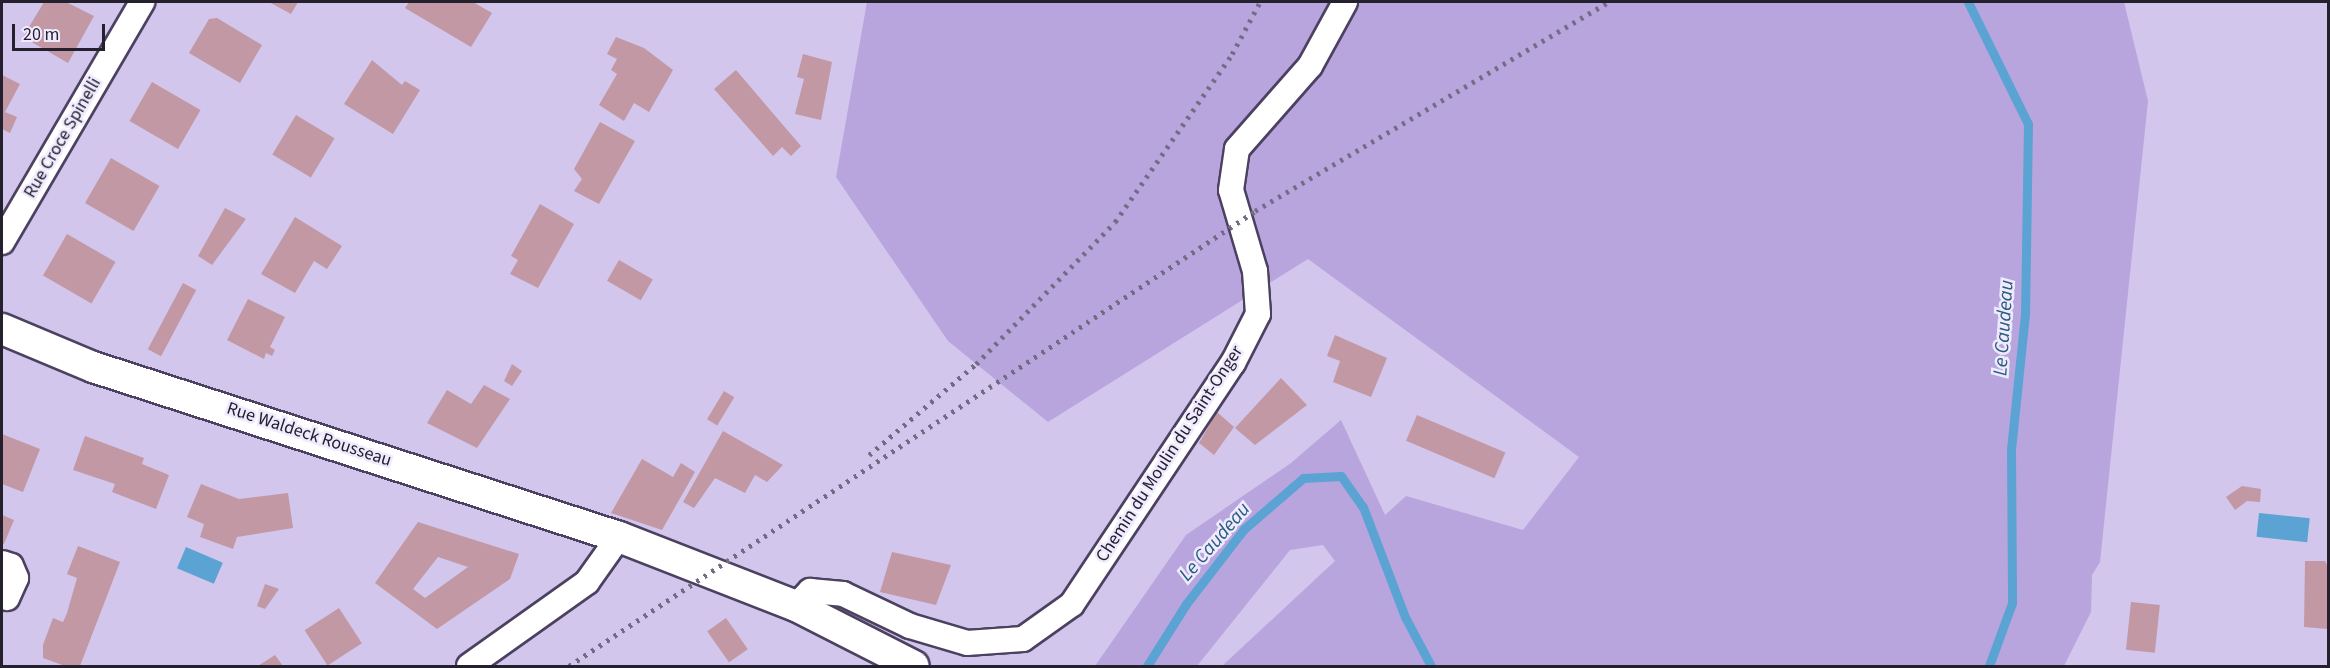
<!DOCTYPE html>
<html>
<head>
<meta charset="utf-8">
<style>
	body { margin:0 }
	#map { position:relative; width:2330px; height:668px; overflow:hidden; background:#d2c6ec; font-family:"Source Sans 3",sans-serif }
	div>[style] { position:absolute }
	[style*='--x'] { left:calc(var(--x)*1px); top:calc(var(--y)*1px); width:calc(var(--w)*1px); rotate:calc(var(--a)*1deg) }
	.green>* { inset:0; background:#b8a5de }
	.water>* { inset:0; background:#5ba3d3; transform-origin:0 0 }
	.stream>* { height:9px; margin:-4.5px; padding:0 4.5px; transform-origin:4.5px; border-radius:4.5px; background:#5ba3d3 }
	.building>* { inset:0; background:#c298a4; transform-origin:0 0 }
	.roads { filter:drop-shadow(2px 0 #4c4160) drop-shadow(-2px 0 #4c4160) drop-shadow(0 2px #4c4160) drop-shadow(0 -2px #4c4160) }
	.minor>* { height:24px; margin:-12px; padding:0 12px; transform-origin:12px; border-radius:12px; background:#fff }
	.tertiary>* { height:30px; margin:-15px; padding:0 15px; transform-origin:15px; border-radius:15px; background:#fff }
	.rail>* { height:4.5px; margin-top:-2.25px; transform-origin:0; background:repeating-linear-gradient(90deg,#736b84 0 3px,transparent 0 9px) }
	span { translate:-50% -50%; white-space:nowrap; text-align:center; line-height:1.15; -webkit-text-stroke:5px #f0eafe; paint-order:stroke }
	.street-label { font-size:18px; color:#24202e }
	.water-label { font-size:20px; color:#275c7d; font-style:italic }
	.frame { position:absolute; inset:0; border:3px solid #24202e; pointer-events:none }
	.scale { position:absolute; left:12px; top:24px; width:93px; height:27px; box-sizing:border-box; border:3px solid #24202e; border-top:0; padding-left:8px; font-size:18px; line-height:21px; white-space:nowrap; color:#24202e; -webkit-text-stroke:4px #f0eafe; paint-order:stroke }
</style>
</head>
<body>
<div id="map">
	<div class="green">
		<div style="clip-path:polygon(867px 2px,2124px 2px,2148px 101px,2100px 562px,2092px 575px,2091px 612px,2064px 666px,1222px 666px,1335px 561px,1323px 545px,1290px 550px,1197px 666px,1095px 666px,1186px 535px,1291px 463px,1341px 420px,1385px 515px,1406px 496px,1523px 530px,1579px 457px,1308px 259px,1048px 422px,948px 341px,836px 177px)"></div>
	</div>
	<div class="water">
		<div style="left:2259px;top:513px;width:51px;height:24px;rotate:6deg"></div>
		<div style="left:186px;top:547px;width:40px;height:23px;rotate:23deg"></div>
	</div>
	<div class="stream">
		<div style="--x:1968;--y:2;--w:136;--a:63.8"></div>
		<div style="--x:2028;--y:124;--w:190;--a:90.9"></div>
		<div style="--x:2025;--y:314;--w:136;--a:95.9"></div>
		<div style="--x:2011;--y:449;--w:154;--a:89.6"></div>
		<div style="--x:2012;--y:603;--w:67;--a:110.1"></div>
		<div style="--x:1147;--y:666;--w:73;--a:-57.8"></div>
		<div style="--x:1186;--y:604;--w:95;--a:-52.3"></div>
		<div style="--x:1244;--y:529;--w:78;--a:-40.8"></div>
		<div style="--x:1303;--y:478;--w:38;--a:-3"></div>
		<div style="--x:1341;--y:476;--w:38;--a:55"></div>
		<div style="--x:1363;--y:507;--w:118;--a:69.1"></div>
		<div style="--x:1405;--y:617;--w:55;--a:62"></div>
	</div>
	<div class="building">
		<div style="clip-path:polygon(44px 2px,66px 2px,94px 16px,68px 63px,23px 37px)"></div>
		<div style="clip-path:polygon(269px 2px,298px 2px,291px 14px)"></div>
		<div style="clip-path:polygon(409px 2px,473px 2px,492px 13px,471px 47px,405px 8px)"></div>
		<div style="clip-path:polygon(217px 18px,262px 45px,240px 83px,189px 53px,209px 19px)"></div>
		<div style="clip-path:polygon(616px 37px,644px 48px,673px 70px,649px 112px,634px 103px,624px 121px,599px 105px,617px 74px,611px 70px,617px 59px,607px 54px)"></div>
		<div style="clip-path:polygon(803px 54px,832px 62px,821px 120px,795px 114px,804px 79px,797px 77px)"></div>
		<div style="clip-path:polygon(372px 60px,402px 85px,405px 81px,420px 90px,393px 134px,344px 104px)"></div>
		<div style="clip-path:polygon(736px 70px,801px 146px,791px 156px,782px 147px,773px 156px,714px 89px)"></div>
		<div style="clip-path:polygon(2px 75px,20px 84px,5px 112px,17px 117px,10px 133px,2px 129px)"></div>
		<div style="left:152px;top:82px;width:56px;height:45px;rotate:30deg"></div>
		<div style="left:296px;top:115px;width:45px;height:46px;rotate:31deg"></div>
		<div style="clip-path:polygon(600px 122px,635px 141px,599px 204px,574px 191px,582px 179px,574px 169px)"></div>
		<div style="left:111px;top:158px;width:56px;height:52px;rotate:30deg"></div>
		<div style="clip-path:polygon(540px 204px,574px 224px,538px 288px,510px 274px,518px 260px,511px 256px)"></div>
		<div style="clip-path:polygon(225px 208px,246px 219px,212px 265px,198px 256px)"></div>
		<div style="clip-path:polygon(295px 217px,342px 246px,327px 269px,314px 261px,295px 293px,261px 274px)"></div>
		<div style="left:67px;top:234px;width:56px;height:48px;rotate:30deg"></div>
		<div style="left:619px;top:260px;width:39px;height:24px;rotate:30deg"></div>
		<div style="left:183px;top:283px;width:15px;height:75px;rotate:28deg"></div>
		<div style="clip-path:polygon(248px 299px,285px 317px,270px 347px,275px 350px,272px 356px,266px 353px,264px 359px,227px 340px)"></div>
		<div style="clip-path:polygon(1335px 335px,1387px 358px,1371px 397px,1333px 382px,1340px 361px,1327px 356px)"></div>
		<div style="clip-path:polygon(512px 364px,522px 371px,512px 386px,504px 381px)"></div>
		<div style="clip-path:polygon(1281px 378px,1307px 405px,1255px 445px,1235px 428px)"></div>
		<div style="clip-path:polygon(484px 385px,510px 399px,477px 448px,427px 423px,447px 390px,471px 404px)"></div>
		<div style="left:724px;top:391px;width:12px;height:33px;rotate:31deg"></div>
		<div style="clip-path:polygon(1217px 412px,1234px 427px,1214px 455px,1199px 443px)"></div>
		<div style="left:1417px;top:415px;width:96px;height:28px;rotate:23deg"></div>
		<div style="clip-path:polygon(723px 431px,783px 465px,767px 482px,755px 475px,745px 493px,715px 478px,694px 508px,683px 502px)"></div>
		<div style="clip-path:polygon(2px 434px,40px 449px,23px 492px,2px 484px)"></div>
		<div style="clip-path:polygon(85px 436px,144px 458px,142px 464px,169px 475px,156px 509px,112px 492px,115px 484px,73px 470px)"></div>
		<div style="clip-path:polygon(642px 459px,673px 477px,681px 463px,695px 472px,662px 530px,611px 513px)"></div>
		<div style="clip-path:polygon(201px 484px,239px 499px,288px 493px,293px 528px,237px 537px,233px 549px,200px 537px,204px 524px,187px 517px)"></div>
		<div style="clip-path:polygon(2242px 486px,2261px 489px,2260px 502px,2247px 501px,2235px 510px,2226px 497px)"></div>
		<div style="clip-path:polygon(2px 515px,14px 520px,4px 544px,2px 543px)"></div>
		<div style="clip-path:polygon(evenodd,418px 522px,519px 554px,510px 579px,437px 629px,375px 583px,418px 522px,438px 557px,468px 567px,425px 598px,413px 589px,438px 557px)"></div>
		<div style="clip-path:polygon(78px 546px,120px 562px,80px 666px,65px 666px,43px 658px,43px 645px,53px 618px,63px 622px,67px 613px,77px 578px,67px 574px)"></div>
		<div style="clip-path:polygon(892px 552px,951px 565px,936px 605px,880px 592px)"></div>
		<div style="clip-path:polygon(2305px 561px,2325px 561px,2328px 567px,2328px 629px,2304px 627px)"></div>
		<div style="clip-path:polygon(265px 584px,279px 589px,265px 609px,257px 606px)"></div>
		<div style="left:2131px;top:602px;width:29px;height:48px;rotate:6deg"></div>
		<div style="left:339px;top:608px;width:42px;height:41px;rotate:57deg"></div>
		<div style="left:726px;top:618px;width:38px;height:23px;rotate:55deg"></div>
		<div style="clip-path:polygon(275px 655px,283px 666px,258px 666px)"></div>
	</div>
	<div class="roads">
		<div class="minor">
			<div style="--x:2;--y:242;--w:278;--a:-59.7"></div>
			<div style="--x:2;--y:563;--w:9;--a:18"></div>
			<div style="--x:11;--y:566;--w:13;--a:67"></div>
			<div style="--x:16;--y:578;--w:22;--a:114"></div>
			<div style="--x:796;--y:606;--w:21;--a:-47"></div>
			<div style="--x:810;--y:591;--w:33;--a:5"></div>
			<div style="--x:843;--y:594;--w:74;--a:25.5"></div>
			<div style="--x:910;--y:626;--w:59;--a:16.6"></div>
			<div style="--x:967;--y:643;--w:56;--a:-4.1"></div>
			<div style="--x:1023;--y:639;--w:60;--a:-35.5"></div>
			<div style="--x:1072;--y:604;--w:290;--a:-56.3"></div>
			<div style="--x:1233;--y:363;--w:55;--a:-63"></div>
			<div style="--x:1258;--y:314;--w:43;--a:-94"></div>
			<div style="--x:1255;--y:271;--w:84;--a:-106.5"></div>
			<div style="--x:1231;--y:190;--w:41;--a:-81.7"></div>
			<div style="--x:1237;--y:149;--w:111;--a:-48.7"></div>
			<div style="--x:1310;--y:66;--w:73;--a:-61.3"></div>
			<div style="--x:469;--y:666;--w:145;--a:-35.4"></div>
			<div style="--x:587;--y:582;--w:55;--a:-54.6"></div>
		</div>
		<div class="tertiary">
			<div style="--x:2;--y:329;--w:99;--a:22.7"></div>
			<div style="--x:93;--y:367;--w:553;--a:17.91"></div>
			<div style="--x:619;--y:537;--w:190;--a:21.3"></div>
			<div style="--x:796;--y:606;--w:132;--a:27"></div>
		</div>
	</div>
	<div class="rail">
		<div style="--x:869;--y:455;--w:140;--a:-40.4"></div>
		<div style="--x:976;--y:364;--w:199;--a:-45.6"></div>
		<div style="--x:1115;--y:222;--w:205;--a:-55.1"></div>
		<div style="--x:1232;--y:54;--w:59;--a:-61.7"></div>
		<div style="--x:569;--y:666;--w:823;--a:-33.55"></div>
		<div style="--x:1255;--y:211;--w:410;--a:-30.6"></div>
	</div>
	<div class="street-label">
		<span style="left:63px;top:138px;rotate:-60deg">Rue Croce Spinelli</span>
		<span style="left:309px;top:435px;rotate:18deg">Rue Waldeck Rousseau</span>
		<span style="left:1170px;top:454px;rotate:-57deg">Chemin du Moulin du Saint-Onger</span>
	</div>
	<div class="water-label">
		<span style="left:2004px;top:328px;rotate:-86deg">Le Caudeau</span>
		<span style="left:1215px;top:542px;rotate:-49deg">Le Caudeau</span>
	</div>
	<div class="frame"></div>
	<div class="scale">20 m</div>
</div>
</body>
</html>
